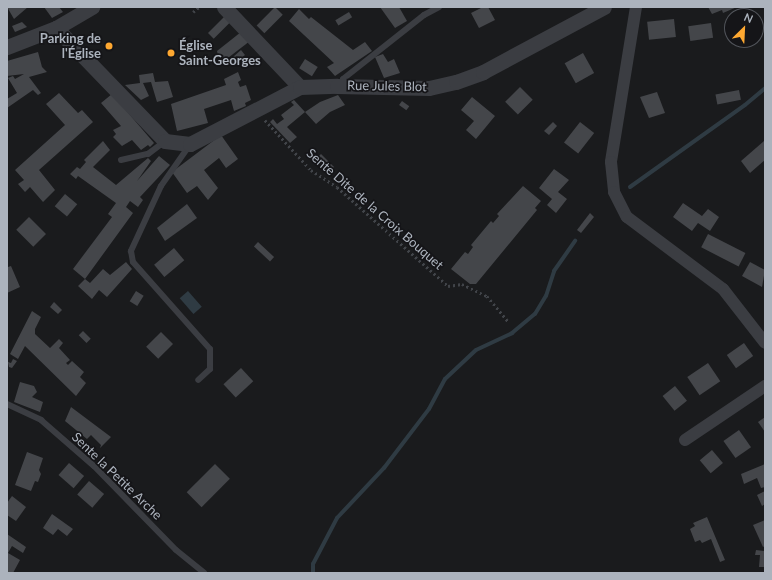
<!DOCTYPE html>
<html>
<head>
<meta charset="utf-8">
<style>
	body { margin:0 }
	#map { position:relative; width:772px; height:580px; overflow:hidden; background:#1a1b1d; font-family:Lato,sans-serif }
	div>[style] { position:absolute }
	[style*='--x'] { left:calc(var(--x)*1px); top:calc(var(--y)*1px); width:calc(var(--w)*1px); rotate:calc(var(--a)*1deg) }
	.water>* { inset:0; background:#2f3b43; transform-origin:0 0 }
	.stream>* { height:4px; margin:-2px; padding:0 2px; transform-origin:2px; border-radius:2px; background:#2f3b43 }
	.building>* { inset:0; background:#44464a; transform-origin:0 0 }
	.path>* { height:2.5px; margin-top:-1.25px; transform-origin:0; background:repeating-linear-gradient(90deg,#414449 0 2px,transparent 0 5px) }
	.service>* { height:6px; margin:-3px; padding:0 3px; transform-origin:3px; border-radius:3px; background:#3b3d42 }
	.minor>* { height:12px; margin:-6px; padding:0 6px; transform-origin:6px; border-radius:6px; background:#3b3d42 }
	.tertiary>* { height:15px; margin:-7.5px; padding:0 7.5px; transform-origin:7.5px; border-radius:7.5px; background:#3b3d42 }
	.dots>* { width:11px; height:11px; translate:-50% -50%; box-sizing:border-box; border:2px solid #151518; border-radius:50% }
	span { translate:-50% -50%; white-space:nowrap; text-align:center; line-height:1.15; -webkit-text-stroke:3.5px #151518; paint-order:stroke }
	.poi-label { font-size:13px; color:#acb3bd; font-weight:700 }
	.right { translate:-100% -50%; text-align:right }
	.left { translate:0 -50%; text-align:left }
	.street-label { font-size:13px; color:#acb3bd }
	.frame { position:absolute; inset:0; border:8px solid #acb3bd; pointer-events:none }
	.north { position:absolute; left:724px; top:8px; width:40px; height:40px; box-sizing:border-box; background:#151518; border:1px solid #51545a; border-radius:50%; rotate:24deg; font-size:11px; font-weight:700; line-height:16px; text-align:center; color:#acb3bd }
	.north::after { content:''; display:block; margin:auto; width:14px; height:18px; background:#fea831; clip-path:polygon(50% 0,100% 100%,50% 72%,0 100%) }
</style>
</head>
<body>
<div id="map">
	<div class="water">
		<div style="left:188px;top:291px;width:21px;height:11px;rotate:49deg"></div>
	</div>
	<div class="stream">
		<div style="--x:630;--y:187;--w:141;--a:-35.5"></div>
		<div style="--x:745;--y:105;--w:26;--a:-40"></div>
		<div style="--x:313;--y:573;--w:9;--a:-90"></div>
		<div style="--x:313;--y:564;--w:52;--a:-62.4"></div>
		<div style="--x:337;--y:518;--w:69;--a:-46.8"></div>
		<div style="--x:384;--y:468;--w:74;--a:-52.7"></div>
		<div style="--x:429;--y:409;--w:34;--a:-62"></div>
		<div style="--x:445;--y:379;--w:42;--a:-43.1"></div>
		<div style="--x:476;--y:350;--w:40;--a:-25"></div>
		<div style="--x:512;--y:333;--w:30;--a:-40"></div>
		<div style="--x:535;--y:314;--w:21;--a:-59"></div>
		<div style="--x:546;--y:296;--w:26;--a:-72"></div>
		<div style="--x:554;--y:271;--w:37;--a:-55"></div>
	</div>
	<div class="building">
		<div style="clip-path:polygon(7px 7px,28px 7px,14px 19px)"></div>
		<div style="clip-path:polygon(44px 7px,59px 7px,63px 12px,52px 18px)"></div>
		<div style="left:275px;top:7px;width:11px;height:26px;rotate:45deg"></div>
		<div style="clip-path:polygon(380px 7px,399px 7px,407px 21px,395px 28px)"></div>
		<div style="clip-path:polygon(483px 7px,488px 7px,495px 20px,479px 28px,471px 13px)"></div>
		<div style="clip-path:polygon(708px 7px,737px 7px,723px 13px,722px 10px,712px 14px)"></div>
		<div style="clip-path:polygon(299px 9px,309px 19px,311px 17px,353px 50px,365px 42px,372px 51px,335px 76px,327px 67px,334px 63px,289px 21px)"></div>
		<div style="left:349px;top:12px;width:6px;height:16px;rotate:59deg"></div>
		<div style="left:225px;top:16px;width:8px;height:24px;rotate:45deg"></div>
		<div style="left:674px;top:19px;width:18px;height:27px;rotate:84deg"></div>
		<div style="clip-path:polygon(22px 22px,27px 27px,15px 32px,12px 26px)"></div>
		<div style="left:711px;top:23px;width:15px;height:23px;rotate:82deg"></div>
		<div style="clip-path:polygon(241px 32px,250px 41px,220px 64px,217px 51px)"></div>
		<div style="clip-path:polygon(241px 50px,245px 55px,237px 61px,233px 57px)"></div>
		<div style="clip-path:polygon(38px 52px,42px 67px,47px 72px,29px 77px,41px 93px,38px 95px,33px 90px,7px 108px,7px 99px,17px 93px,8px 78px,13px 76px,15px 79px,24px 74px,7px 76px,7px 61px)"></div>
		<div style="left:583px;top:53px;width:23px;height:21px;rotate:61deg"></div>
		<div style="clip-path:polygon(383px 54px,388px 62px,394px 59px,400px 73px,384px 78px,375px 57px)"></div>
		<div style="left:305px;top:59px;width:15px;height:11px;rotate:32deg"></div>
		<div style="clip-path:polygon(238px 72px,241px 80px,238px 82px,240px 87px,246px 85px,251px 100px,245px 103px,246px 106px,234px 111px,231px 100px,204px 109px,208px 123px,177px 131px,171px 104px,226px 85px,224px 79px)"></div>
		<div style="clip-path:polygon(153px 73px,155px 82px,168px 81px,173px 97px,157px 102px,151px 82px,143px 83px,149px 96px,141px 100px,125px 85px,140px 83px,139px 75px)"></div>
		<div style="left:520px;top:87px;width:18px;height:21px;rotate:45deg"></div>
		<div style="left:739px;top:90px;width:10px;height:24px;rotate:79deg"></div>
		<div style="clip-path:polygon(657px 92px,665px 113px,649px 118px,640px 97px)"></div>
		<div style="clip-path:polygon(59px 93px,78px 113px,82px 110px,93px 122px,39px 170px,55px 190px,43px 202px,30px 187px,25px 192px,18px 184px,24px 180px,15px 170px,65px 125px,46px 104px)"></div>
		<div style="clip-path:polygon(112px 94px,154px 143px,150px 147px,148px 145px,141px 150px,132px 140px,122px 146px,113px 137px,116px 134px,113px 130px,121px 126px,101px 103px)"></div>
		<div style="clip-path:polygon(338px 95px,345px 105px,330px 112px,316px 124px,305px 112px,320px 102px)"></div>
		<div style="clip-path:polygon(472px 97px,495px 116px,476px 139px,466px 130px,474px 121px,461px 110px)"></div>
		<div style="clip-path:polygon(294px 100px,305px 112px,287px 127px,297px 137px,290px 143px,270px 122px,273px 119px,277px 124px,284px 119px,281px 115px,294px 105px,291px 102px)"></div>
		<div style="left:402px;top:101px;width:9px;height:5px;rotate:36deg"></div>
		<div style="clip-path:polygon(553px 122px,557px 126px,549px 135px,544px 131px)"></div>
		<div style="left:580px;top:122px;width:18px;height:26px;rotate:38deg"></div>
		<div style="clip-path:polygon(221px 135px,238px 159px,226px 168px,219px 158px,204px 170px,218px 188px,208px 200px,197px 186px,187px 193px,172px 172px)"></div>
		<div style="clip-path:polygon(765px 140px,765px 160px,750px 173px,741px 161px)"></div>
		<div style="clip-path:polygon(103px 141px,110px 150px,93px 167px,116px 185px,148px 158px,151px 161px,137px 181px,159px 156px,170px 165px,140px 197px,143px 200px,138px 207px,130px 201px,126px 207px,133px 213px,85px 279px,73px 269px,112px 217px,108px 214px,116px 203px,78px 176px,76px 179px,70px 174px,77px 167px,80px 169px,86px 162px,84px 160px)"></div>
		<div style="clip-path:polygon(321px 154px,334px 167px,327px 174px,315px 160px)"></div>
		<div style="clip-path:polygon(554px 169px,569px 180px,558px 192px,567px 199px,556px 213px,547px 205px,552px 199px,539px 188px)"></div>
		<div style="clip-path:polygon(523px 186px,541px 201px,535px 208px,537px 210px,476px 284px,470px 284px,451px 269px,465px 252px,468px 254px,473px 247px,471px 245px,491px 221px,493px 223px,499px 216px,497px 214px)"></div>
		<div style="left:65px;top:194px;width:16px;height:16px;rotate:40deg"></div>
		<div style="clip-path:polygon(683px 203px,702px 216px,708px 209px,719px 217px,710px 231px,698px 223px,692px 231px,673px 217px)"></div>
		<div style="clip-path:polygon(187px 204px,197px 218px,165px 241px,157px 228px)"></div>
		<div style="clip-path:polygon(590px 213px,594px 217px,581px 233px,577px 230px)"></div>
		<div style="left:29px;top:217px;width:24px;height:18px;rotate:45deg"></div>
		<div style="left:708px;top:234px;width:42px;height:15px;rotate:27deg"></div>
		<div style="left:258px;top:242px;width:22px;height:6px;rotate:43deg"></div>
		<div style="left:174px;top:248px;width:16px;height:26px;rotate:50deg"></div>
		<div style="clip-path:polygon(126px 262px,132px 269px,107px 297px,99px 290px,92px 299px,78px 286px,85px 279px,90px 283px,103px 269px,110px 275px)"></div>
		<div style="clip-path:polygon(750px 262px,765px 270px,762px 287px,742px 276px)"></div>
		<div style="clip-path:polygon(7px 264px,8px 267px,11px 266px,20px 287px,7px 293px)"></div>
		<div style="left:136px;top:291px;width:9px;height:12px;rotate:32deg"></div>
		<div style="clip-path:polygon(54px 302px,62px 310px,58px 314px,50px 307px)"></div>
		<div style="clip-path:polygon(32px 311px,41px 317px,35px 329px,35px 334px,50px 348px,59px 339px,63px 343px,59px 348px,70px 360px,66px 363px,68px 365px,72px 361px,84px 372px,80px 377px,86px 383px,76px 396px,25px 346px,18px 359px,10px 354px)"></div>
		<div style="left:83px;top:331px;width:11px;height:6px;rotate:45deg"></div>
		<div style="left:161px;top:332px;width:17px;height:21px;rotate:45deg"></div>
		<div style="left:744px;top:343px;width:16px;height:21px;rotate:55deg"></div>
		<div style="clip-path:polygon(13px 359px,17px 361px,12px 368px,9px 367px,8px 362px,11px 363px)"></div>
		<div style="left:708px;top:363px;width:22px;height:25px;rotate:56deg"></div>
		<div style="left:241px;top:368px;width:18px;height:24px;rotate:47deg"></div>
		<div style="clip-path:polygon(20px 382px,34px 386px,37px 392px,32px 397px,43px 402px,40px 412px,14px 402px)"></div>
		<div style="left:675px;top:386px;width:19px;height:16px;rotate:51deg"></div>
		<div style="clip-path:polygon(71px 407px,111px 437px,100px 448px,101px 445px,91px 435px,87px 439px,65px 421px)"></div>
		<div style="clip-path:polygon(765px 417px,765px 432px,758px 422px)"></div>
		<div style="left:739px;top:430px;width:21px;height:19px;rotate:55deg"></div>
		<div style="left:712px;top:450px;width:17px;height:16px;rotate:50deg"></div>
		<div style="clip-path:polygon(27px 452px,43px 458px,39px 470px,41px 474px,38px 482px,35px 481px,31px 491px,15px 485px)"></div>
		<div style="left:69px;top:463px;width:20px;height:16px;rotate:41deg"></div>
		<div style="left:215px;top:464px;width:21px;height:40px;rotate:45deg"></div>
		<div style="clip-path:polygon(765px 464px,765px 487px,761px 488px,757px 478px,744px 484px,741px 474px)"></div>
		<div style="left:89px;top:481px;width:20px;height:18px;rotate:41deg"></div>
		<div style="clip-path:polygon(765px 491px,765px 504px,762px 506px,757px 495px)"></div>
		<div style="clip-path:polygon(12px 496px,26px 507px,16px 521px,7px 515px,7px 503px)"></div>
		<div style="clip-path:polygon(52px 514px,73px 529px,67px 536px,58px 529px,53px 535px,43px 528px)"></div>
		<div style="clip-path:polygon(707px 517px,725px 560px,720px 562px,711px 539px,702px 543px,700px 540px,695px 542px,690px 529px,695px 526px,693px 523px)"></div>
		<div style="clip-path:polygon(765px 520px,765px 546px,763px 547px,753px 525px)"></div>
		<div style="clip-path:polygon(7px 534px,26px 547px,23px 553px,12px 546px,8px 553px,20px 560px,13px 573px,7px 573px)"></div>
		<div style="clip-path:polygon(756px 550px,765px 551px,765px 567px,759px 567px,760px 555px,755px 555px)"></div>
	</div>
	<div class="path">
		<div style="--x:193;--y:12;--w:8;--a:-40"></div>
		<div style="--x:265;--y:120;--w:68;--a:47.4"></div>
		<div style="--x:311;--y:170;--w:31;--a:33"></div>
		<div style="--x:337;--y:187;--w:149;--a:41.7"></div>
		<div style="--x:448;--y:286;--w:14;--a:-8"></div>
		<div style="--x:462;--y:284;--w:28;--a:26"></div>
		<div style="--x:487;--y:296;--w:33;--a:50"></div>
	</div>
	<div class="service">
		<div style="--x:342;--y:86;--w:7;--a:-82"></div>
		<div style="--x:343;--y:79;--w:103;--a:-38.3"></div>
		<div style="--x:424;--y:15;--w:17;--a:-28"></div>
		<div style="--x:189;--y:146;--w:49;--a:125"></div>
		<div style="--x:161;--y:186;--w:72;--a:114.8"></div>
		<div style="--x:131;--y:251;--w:11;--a:80"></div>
		<div style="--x:133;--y:262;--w:116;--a:48.5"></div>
		<div style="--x:210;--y:349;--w:20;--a:90"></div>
		<div style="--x:210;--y:369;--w:16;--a:137"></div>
		<div style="--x:121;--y:160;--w:28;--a:-13"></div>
		<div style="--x:148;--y:154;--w:21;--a:-37"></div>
		<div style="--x:7;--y:404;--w:38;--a:25"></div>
		<div style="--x:41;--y:420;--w:70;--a:41"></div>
		<div style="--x:94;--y:466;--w:117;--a:45.7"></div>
		<div style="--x:176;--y:550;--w:36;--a:39"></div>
	</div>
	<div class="minor">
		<div style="--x:636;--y:7;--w:157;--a:99.2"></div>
		<div style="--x:611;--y:162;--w:30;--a:84"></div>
		<div style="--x:614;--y:192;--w:28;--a:63"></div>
		<div style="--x:627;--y:217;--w:120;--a:36.9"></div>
		<div style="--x:723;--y:289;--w:68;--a:52.1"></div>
		<div style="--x:685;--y:440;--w:97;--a:-34"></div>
	</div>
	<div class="tertiary">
		<div style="--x:224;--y:7;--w:110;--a:46.5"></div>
		<div style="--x:56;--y:28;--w:157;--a:46"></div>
		<div style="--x:165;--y:141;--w:25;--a:7"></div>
		<div style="--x:190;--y:144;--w:124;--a:-27.4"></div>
		<div style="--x:300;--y:87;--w:37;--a:-2"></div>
		<div style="--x:337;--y:86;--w:92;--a:1.2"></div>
		<div style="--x:429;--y:88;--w:28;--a:-13"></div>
		<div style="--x:456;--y:82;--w:29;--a:-20"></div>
		<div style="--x:483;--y:72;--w:137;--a:-28.2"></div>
		<div style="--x:7;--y:47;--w:53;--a:-21.2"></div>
		<div style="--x:56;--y:28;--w:42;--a:-30.3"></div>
	</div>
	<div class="dots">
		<div style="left:109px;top:46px;background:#fea831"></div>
		<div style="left:171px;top:53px;background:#fea831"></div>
	</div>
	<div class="poi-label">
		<span class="right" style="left:101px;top:46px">Parking de<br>l'Église</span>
		<span class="left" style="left:179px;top:53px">Église<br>Saint-Georges</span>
	</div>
	<div class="street-label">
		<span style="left:387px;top:86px;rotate:1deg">Rue Jules Blot</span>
		<span style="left:375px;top:209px;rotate:41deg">Sente Dite de la Croix Bouquet</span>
		<span style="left:117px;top:476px;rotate:44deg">Sente la Petite Arche</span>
	</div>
	<div class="frame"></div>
	<div class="north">N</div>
</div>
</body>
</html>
